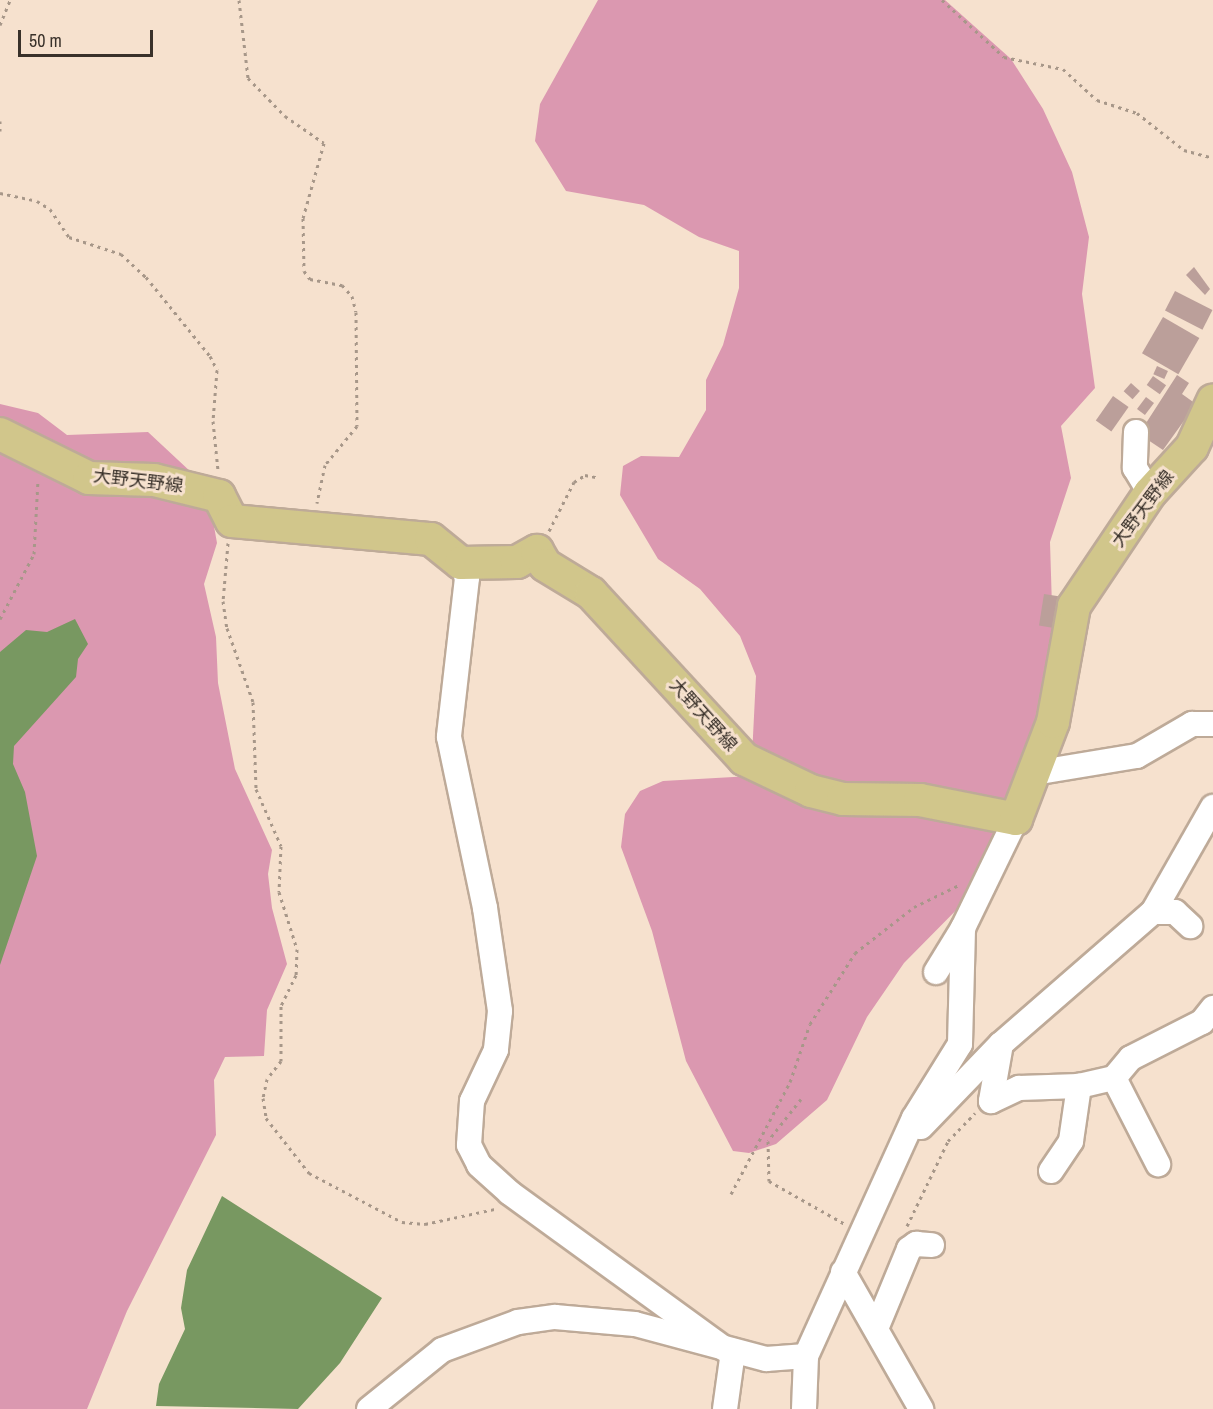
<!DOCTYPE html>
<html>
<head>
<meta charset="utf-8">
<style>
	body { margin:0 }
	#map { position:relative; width:1213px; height:1409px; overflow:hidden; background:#f6e1ce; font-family:"Archivo Narrow","Noto Sans JP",sans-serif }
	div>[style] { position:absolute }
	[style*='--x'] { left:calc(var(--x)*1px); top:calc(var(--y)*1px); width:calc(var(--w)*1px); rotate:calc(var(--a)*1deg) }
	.forest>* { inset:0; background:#db98b0 }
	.water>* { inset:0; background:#789861 }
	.building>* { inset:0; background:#bb9f9a; transform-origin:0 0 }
	.path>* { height:3px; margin-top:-1.5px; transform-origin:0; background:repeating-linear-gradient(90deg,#a79789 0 3px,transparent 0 7.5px) }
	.roads { filter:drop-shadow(2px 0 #beaa98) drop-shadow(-2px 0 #beaa98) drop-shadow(0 2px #beaa98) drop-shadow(0 -2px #beaa98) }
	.minor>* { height:24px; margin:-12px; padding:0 12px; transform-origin:12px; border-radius:12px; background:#fff }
	.major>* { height:32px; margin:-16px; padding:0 16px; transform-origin:16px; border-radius:16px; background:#d1c68b }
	span { translate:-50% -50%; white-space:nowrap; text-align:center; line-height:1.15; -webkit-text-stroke:6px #f6e1ce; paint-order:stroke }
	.street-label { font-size:18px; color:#39312a }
	.scale { position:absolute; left:18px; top:30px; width:135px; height:27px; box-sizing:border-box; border:3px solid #39312a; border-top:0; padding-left:8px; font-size:18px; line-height:21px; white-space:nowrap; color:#39312a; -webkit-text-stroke:4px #f6e1ce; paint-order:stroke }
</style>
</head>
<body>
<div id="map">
	<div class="forest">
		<div style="clip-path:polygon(598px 0,945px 0,1011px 59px,1043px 109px,1072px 172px,1089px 237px,1082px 294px,1095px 388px,1061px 426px,1071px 478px,1050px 542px,1054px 672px,981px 885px,904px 963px,867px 1017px,827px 1100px,776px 1144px,749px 1153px,733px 1151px,686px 1061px,652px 931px,621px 847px,625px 814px,640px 791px,663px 781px,751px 776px,756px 676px,740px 636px,700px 589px,658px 559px,620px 495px,623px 466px,641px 456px,679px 457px,706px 410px,706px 380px,723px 345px,739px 288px,739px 251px,699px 237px,644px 205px,566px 191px,535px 141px,540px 104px)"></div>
		<div style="clip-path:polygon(0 404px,38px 413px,67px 435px,148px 432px,207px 487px,217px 543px,204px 584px,216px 637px,218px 683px,235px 769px,272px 850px,268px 874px,272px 908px,287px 964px,267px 1010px,264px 1056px,225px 1057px,214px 1080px,216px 1135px,127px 1311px,87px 1409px,0 1409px)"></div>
	</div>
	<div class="water">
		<div style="clip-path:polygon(75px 619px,88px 644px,78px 659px,76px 677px,14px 746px,13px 764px,25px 792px,37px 856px,0 965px,0 652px,26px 630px,47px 632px)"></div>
		<div style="clip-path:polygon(222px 1196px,382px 1298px,340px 1363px,298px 1409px,156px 1406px,159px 1384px,185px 1329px,181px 1308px,187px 1270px)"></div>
	</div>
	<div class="building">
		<div style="clip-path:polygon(1194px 267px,1210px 289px,1205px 295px,1186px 275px)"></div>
		<div style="left:1175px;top:291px;width:42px;height:22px;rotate:27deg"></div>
		<div style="left:1163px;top:317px;width:42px;height:42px;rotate:30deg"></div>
		<div style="left:1157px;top:366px;width:12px;height:9px;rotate:24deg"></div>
		<div style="clip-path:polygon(1177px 375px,1189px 383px,1182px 394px,1196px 404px,1163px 450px,1139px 434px)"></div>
		<div style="left:1153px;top:376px;width:16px;height:11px;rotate:35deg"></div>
		<div style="left:1131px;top:383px;width:12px;height:11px;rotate:42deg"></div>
		<div style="left:1113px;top:396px;width:19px;height:30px;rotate:35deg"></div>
		<div style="left:1146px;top:397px;width:10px;height:15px;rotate:37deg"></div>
		<div style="left:1044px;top:594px;width:18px;height:32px;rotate:9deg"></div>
	</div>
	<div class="path">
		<div style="--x:239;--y:0;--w:79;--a:83.4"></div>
		<div style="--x:248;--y:78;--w:53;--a:45.8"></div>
		<div style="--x:285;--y:116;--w:47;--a:34.7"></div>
		<div style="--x:324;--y:143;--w:78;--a:105.6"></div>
		<div style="--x:303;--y:218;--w:53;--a:88.9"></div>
		<div style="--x:304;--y:271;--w:10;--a:53"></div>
		<div style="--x:310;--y:279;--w:33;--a:11"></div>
		<div style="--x:342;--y:285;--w:15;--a:48"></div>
		<div style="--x:352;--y:296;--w:16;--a:76"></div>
		<div style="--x:356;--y:312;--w:114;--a:89.5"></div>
		<div style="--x:357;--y:426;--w:50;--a:129.4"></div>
		<div style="--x:325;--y:465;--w:39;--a:102"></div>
		<div style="--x:942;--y:0;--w:84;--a:42.6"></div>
		<div style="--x:1004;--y:57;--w:60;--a:11.5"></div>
		<div style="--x:1063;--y:69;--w:46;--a:42.4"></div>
		<div style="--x:1097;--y:100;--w:42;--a:18"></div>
		<div style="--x:1137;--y:113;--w:60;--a:38.2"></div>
		<div style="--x:1184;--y:150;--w:30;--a:15"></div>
		<div style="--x:0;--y:25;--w:27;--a:-68"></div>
		<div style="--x:0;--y:121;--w:10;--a:90"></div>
		<div style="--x:0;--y:193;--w:38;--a:12"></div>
		<div style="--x:37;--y:201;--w:15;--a:32"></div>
		<div style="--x:50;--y:209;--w:34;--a:56"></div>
		<div style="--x:69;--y:237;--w:55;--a:18.1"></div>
		<div style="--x:121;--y:254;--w:34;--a:43"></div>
		<div style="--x:146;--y:277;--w:102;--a:51"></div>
		<div style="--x:210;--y:356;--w:16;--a:63"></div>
		<div style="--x:217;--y:370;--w:51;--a:94.5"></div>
		<div style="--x:213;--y:421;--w:49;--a:84.2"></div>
		<div style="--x:549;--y:531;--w:55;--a:-63"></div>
		<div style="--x:574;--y:482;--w:13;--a:-32"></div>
		<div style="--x:585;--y:475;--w:15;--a:11"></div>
		<div style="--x:228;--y:543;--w:58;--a:94.9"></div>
		<div style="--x:223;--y:601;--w:27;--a:82"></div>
		<div style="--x:227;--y:628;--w:78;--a:70.6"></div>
		<div style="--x:253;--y:702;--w:87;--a:88"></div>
		<div style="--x:256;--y:789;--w:62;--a:66.3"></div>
		<div style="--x:281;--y:846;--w:46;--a:92.5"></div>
		<div style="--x:279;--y:892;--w:60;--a:72.5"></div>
		<div style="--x:297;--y:949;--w:26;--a:92"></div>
		<div style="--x:296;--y:975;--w:34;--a:116"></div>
		<div style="--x:281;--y:1006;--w:55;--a:90"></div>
		<div style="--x:281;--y:1061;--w:23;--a:128"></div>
		<div style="--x:267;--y:1079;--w:19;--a:102"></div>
		<div style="--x:263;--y:1098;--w:20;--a:81"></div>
		<div style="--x:266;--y:1118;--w:70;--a:52"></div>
		<div style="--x:309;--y:1173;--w:105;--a:27.8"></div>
		<div style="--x:402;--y:1222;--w:23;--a:5"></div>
		<div style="--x:425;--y:1224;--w:72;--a:-12.1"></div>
		<div style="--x:0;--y:619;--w:73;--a:-62.4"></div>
		<div style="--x:34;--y:554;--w:74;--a:-86.9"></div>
		<div style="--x:801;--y:1099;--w:53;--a:128.2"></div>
		<div style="--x:768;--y:1141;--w:40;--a:88.6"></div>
		<div style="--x:769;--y:1181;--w:87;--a:29.5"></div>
		<div style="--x:731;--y:1194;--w:127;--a:-62.2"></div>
		<div style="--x:790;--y:1082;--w:61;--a:-71"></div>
		<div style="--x:810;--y:1024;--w:84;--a:-57.6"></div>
		<div style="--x:855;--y:953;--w:75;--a:-37.9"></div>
		<div style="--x:914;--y:907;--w:52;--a:-26.1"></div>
		<div style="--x:907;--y:1226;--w:94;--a:-64.2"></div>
		<div style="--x:948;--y:1141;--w:39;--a:-46"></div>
	</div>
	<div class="roads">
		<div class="minor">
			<div style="--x:1136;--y:432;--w:36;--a:92"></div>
			<div style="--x:1135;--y:468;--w:29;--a:59"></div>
			<div style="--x:461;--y:563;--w:16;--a:68"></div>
			<div style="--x:467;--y:578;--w:160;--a:96.5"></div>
			<div style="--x:449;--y:737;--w:175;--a:78.1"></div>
			<div style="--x:485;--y:908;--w:104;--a:81.7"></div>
			<div style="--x:500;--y:1011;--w:39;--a:96"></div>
			<div style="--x:496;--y:1050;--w:56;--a:115.2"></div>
			<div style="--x:472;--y:1101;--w:44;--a:93.9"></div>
			<div style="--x:469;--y:1145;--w:22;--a:63"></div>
			<div style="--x:479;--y:1165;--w:42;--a:42.1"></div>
			<div style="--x:510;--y:1193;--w:266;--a:36"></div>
			<div style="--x:1034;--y:773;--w:104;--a:-9.4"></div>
			<div style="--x:1137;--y:756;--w:64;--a:-30.2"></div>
			<div style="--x:1192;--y:724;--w:21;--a:0"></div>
			<div style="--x:1153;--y:912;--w:22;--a:0"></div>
			<div style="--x:1175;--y:912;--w:21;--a:43"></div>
			<div style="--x:936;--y:972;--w:52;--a:-58.5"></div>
			<div style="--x:1001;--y:1044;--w:58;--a:100"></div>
			<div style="--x:991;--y:1101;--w:31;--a:-25"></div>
			<div style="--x:1019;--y:1088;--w:60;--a:-1.9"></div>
			<div style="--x:1079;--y:1086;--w:36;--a:-13"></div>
			<div style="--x:1114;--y:1078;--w:26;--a:-50"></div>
			<div style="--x:1131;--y:1058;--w:80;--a:-26.9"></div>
			<div style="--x:1202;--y:1022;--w:18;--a:-52"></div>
			<div style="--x:1114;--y:1078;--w:97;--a:62.9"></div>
			<div style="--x:921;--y:1127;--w:115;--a:-46.1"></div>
			<div style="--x:1001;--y:1044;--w:201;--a:-41"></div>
			<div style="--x:1153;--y:912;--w:121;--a:-60.3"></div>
			<div style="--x:1051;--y:1171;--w:36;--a:-56"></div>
			<div style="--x:1071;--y:1141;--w:56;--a:-81.7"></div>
			<div style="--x:843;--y:1272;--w:158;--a:60.3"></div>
			<div style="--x:878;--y:1324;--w:81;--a:-67.5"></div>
			<div style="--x:909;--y:1249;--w:9;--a:-36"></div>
			<div style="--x:916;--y:1244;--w:16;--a:4"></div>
			<div style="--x:369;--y:1409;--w:94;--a:-38.9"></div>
			<div style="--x:442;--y:1350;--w:81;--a:-20.2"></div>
			<div style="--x:518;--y:1322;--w:37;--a:-8"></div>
			<div style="--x:555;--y:1317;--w:80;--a:5"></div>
			<div style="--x:635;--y:1324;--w:136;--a:15"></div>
			<div style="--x:766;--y:1359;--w:40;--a:-4.3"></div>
			<div style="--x:725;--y:1409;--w:59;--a:-82.1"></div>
			<div style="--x:804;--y:1409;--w:53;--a:-87.8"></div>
			<div style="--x:806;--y:1356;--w:261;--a:-65.6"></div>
			<div style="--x:914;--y:1118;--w:87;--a:-58.1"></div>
			<div style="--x:960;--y:1044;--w:116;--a:-88.5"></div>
			<div style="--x:963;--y:928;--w:121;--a:-64.1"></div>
		</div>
		<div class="major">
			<div style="--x:0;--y:434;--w:99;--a:26.3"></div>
			<div style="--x:89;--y:478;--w:65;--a:1.8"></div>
			<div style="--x:154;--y:480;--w:67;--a:13.8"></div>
			<div style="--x:219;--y:496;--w:28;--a:63"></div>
			<div style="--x:232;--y:521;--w:200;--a:5.2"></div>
			<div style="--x:431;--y:539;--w:38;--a:39"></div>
			<div style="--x:461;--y:563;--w:56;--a:-1"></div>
			<div style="--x:517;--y:562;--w:23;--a:-29"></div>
			<div style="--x:537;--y:551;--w:16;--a:60"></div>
			<div style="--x:545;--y:565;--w:54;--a:31.3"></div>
			<div style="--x:591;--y:593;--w:226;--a:47.3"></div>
			<div style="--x:744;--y:759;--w:74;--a:25.5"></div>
			<div style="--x:811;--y:791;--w:33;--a:14"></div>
			<div style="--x:843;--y:799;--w:77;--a:0.7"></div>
			<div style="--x:920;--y:800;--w:98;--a:11.2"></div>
			<div style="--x:1016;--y:819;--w:104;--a:-69.1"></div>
			<div style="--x:1053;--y:722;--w:118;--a:-79.7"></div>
			<div style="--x:1074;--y:606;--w:136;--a:-56.1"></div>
			<div style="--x:1150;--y:493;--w:62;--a:-47.6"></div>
			<div style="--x:1192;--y:447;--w:51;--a:-65.5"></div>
		</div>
	</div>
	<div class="street-label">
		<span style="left:138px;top:481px;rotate:7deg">大野天野線</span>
		<span style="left:1143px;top:509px;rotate:-53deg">大野天野線</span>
		<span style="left:703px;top:715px;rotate:48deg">大野天野線</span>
	</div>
	<div class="scale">50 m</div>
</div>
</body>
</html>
